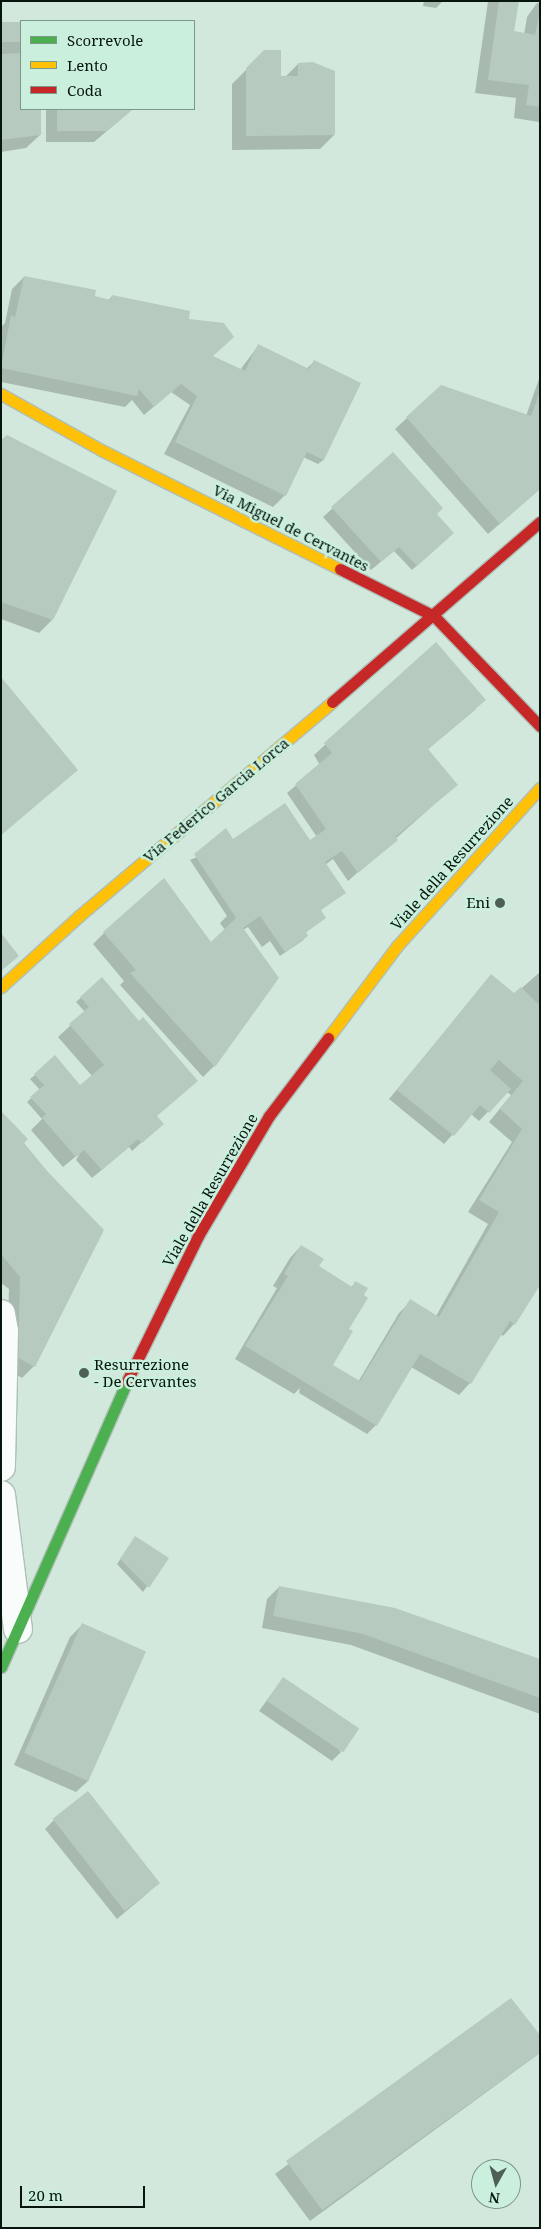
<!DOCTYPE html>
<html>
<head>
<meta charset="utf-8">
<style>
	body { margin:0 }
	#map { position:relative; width:541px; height:2229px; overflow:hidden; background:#d2e8dd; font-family:"Noto Serif",serif }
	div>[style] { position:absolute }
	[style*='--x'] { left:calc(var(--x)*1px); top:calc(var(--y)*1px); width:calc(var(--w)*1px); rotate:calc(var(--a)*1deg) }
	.shadow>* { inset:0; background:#0003 }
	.building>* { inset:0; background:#b6cac0; transform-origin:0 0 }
	.roads { filter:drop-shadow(1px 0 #aebfb6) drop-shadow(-1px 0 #aebfb6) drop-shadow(0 1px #aebfb6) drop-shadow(0 -1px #aebfb6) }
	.street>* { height:28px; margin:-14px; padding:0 14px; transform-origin:14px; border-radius:14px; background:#f8fcfa }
	.fast>* { height:11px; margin:-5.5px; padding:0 5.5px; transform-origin:5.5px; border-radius:5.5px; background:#4caf50 }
	.slow>* { height:11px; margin:-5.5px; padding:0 5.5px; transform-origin:5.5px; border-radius:5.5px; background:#ffc107 }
	.jam>* { height:11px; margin:-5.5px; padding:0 5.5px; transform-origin:5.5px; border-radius:5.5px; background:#c62828 }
	.dots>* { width:14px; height:14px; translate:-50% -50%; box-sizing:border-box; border:2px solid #caf0dd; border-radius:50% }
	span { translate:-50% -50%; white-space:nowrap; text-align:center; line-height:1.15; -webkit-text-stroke:5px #caf0dd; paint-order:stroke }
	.street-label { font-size:15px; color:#07150f }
	.poi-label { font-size:15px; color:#07150f }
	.right { translate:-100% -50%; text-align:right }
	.left { translate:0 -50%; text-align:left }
	.frame { position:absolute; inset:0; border:2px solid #07150f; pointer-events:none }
	.legend { position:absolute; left:20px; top:20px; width:175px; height:90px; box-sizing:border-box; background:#caf0dd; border:1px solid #7c988b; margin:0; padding:6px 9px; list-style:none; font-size:15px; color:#07150f }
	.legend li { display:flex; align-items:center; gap:10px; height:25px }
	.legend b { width:25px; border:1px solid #7c988b }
	.north { position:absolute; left:471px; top:2159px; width:50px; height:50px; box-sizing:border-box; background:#caf0dd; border:1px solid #7c988b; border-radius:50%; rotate:187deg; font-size:14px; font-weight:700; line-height:20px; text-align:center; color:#07150f }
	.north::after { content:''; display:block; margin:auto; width:18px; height:22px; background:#4e5f57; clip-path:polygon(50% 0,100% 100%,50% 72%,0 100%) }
	.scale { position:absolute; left:20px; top:2186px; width:125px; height:22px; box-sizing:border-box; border:2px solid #07150f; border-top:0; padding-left:6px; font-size:15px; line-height:18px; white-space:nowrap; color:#07150f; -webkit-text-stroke:4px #caf0dd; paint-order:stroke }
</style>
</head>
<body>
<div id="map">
	<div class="shadow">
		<div style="clip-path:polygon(424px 1px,443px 1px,436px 8px,423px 6px)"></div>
		<div style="clip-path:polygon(488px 1px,518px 1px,513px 32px,524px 35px,527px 17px,537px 3px,540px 3px,539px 122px,514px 118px,516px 98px,475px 93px)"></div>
		<div style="clip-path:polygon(21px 23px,21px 109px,40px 109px,40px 135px,26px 148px,1px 152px,1px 24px)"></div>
		<div style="clip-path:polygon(298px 64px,334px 135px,320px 149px,232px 150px,232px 84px,247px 69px,285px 77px)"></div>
		<div style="clip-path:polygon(46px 109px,133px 109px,94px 142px,46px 142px)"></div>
		<div style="clip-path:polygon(24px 277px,93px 297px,108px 301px,112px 296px,186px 323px,212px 356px,240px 370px,258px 346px,306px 369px,314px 362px,360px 384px,323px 460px,318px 464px,303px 457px,285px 495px,273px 507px,164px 454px,190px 405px,171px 392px,144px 415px,132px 400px,125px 407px,1px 382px,1px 327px,5px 323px,12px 289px)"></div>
		<div style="clip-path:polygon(540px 376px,540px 489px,488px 534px,395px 429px,442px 386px,526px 416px)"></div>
		<div style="clip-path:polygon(1px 441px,52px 620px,39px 633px,1px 619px)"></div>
		<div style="clip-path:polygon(392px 454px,436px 514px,448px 538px,412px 570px,394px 551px,371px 570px,323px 517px)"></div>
		<div style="clip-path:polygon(436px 643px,476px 709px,427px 750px,456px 785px,348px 881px,333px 859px,325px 865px,320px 911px,325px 918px,305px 933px,307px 936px,302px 941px,280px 956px,270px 941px,262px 947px,248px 927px,243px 930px,214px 1066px,203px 1077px,120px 985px,124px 981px,93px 944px,104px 933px,212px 943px,225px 930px,220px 923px,227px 916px,190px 860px,233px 841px,309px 842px,317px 837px,287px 793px,320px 765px,314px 755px)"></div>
		<div style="clip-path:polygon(1px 679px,77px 770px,1px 835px)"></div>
		<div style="clip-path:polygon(540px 972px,540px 1281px,514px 1324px,503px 1336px,500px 1334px,470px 1383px,459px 1395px,411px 1367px,376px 1425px,367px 1434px,299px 1393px,300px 1388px,294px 1394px,235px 1359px,277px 1288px,273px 1286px,290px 1258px,301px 1246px,317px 1267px,351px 1287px,356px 1283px,347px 1329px,331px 1365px,358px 1382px,399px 1313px,411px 1301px,436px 1316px,488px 1224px,468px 1212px,512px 1142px,489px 1122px,511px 1095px,507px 1092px,479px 1121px,471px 1114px,444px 1144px,389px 1099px,491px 976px,514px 995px)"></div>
		<div style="clip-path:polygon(102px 979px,156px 1116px,153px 1132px,132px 1151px,129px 1147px,92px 1178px,76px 1160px,80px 1153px,63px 1167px,31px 1130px,42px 1119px,27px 1102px,40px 1090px,30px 1079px,35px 1075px,76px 1090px,92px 1076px,58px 1037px,85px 1012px,76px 1002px)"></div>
		<div style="clip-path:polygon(1px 1113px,46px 1172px,103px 1231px,34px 1366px,22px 1378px,6px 1369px,9px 1289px,1px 1283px)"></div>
		<div style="clip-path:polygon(135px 1538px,167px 1559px,143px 1592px,117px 1564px)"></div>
		<div style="clip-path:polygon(279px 1587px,540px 1660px,540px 1714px,351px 1645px,262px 1628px,267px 1599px)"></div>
		<div style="clip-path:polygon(82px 1625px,145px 1652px,88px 1781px,76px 1792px,14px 1765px,70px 1637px)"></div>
		<div style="clip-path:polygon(283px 1678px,341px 1752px,332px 1761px,259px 1711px)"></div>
		<div style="clip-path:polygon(54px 1820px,149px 1892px,117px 1919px,45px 1829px)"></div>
		<div style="clip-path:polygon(511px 1999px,540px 2037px,540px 2053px,310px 2221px,275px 2174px)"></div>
	</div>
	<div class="building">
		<div style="clip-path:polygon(499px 1px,519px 1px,514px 31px,535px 35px,540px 11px,540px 107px,526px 105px,529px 85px,488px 80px)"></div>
		<div style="left:1px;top:22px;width:20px;height:20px"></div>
		<div style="clip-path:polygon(264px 50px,281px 50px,281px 76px,298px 76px,298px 63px,313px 62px,335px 71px,335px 135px,246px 136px,246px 68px)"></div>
		<div style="clip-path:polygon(21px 53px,21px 109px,41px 109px,41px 135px,1px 140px,1px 54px)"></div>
		<div style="clip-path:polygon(57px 109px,133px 109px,107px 131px,57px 131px)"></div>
		<div style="clip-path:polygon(24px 276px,96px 290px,95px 296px,111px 300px,112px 295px,190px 311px,189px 319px,224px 323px,234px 337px,213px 356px,245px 371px,258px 344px,309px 369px,314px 360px,361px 383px,324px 460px,307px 452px,286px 496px,175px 442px,197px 396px,181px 384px,154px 407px,139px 389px,137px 396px,1px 368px,11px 315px,15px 317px)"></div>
		<div style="clip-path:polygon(441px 385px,531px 416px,540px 392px,540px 489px,500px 524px,406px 417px)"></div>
		<div style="clip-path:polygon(7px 435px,117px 491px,53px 620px,1px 602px,1px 440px)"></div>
		<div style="clip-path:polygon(393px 452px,443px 508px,437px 514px,454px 533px,417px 566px,399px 547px,381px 562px,331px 507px)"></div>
		<div style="clip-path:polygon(436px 642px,486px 700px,428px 749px,458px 785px,395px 837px,398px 840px,358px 873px,342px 851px,325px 862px,346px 893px,321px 910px,326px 918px,306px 932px,308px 936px,285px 952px,260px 916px,243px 928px,279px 978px,215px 1067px,130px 973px,136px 970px,103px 932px,164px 878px,211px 942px,236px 918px,194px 854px,226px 828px,233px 839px,285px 803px,310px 840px,326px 829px,295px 784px,332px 753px,324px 743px)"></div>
		<div style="clip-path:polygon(1px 677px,78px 770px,1px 835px)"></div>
		<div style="clip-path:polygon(1px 933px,19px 956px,1px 971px)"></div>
		<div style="clip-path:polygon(491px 974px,514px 993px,521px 987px,538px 1004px,540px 1002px,540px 1285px,515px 1325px,510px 1321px,471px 1384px,420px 1354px,377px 1426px,245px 1346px,288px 1276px,284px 1274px,301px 1245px,324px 1259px,319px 1266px,352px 1287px,355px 1281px,368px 1288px,364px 1295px,368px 1298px,349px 1329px,353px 1331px,333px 1365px,360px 1381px,410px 1299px,439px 1317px,499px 1212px,479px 1200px,522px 1129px,500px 1109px,523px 1081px,499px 1060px,490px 1070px,511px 1089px,489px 1113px,480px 1105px,454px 1136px,397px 1090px)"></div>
		<div style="clip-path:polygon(102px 977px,139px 1021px,143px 1017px,198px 1081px,157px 1116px,164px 1124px,142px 1143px,138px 1139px,102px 1170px,84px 1150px,76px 1157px,42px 1118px,46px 1114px,30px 1097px,44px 1085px,34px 1074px,55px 1055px,80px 1085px,104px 1065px,69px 1024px,89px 1007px,80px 997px)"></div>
		<div style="clip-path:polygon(1px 1111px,28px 1139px,24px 1143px,48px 1172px,104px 1230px,35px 1367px,18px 1358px,20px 1277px,1px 1254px)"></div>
		<div style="clip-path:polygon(135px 1536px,169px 1558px,149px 1588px,120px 1559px)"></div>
		<div style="clip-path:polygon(279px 1586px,395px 1608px,540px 1659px,540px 1698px,363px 1634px,273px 1616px)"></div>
		<div style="left:82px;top:1623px;width:70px;height:142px;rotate:24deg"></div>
		<div style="left:283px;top:1677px;width:92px;height:29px;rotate:34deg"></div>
		<div style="left:88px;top:1791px;width:117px;height:45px;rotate:52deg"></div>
		<div style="clip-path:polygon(511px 1998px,540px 2035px,540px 2053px,322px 2210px,286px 2161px)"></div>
	</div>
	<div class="roads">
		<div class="street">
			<div style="--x:1;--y:1314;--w:17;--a:80"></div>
			<div style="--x:4;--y:1331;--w:136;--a:91.3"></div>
			<div style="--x:1;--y:1495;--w:135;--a:82.8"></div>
		</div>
		<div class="fast">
			<div style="--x:1;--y:1667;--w:313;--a:-66.2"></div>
		</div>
		<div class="slow">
			<div style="--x:1;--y:394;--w:117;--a:29.2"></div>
			<div style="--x:103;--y:451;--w:265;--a:26.5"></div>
			<div style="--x:1;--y:987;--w:105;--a:-42.3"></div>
			<div style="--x:79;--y:916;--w:331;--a:-40.2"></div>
			<div style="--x:328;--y:1038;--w:115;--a:-53.1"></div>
			<div style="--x:397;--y:946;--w:213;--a:-47.9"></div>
		</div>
		<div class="jam">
			<div style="--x:340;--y:569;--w:105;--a:26.6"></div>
			<div style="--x:434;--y:616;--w:153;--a:46.1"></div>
			<div style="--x:332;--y:702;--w:275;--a:-40.9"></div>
			<div style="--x:127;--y:1381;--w:161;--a:-63.9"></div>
			<div style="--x:198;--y:1236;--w:139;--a:-59.4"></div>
			<div style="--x:269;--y:1116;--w:98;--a:-52.9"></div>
		</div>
	</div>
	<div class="dots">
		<div style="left:500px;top:903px;background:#4e5f57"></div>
		<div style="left:84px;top:1373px;background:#4e5f57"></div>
	</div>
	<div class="street-label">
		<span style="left:291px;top:528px;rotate:27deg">Via Miguel de Cervantes</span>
		<span style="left:216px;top:800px;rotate:-40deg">Via Federico Garcia Lorca</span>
		<span style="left:452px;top:863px;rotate:-48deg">Viale della Resurrezione</span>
		<span style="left:210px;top:1190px;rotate:-60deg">Viale della Resurrezione</span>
	</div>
	<div class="poi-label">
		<span class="right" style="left:490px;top:903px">Eni</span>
		<span class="left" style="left:94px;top:1373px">Resurrezione<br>- De Cervantes</span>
	</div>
	<div class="frame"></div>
	<ul class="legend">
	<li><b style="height:6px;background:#4caf50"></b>Scorrevole</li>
	<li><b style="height:6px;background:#ffc107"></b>Lento</li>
	<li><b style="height:6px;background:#c62828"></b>Coda</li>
	</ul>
	<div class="north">N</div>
	<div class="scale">20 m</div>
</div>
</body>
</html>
